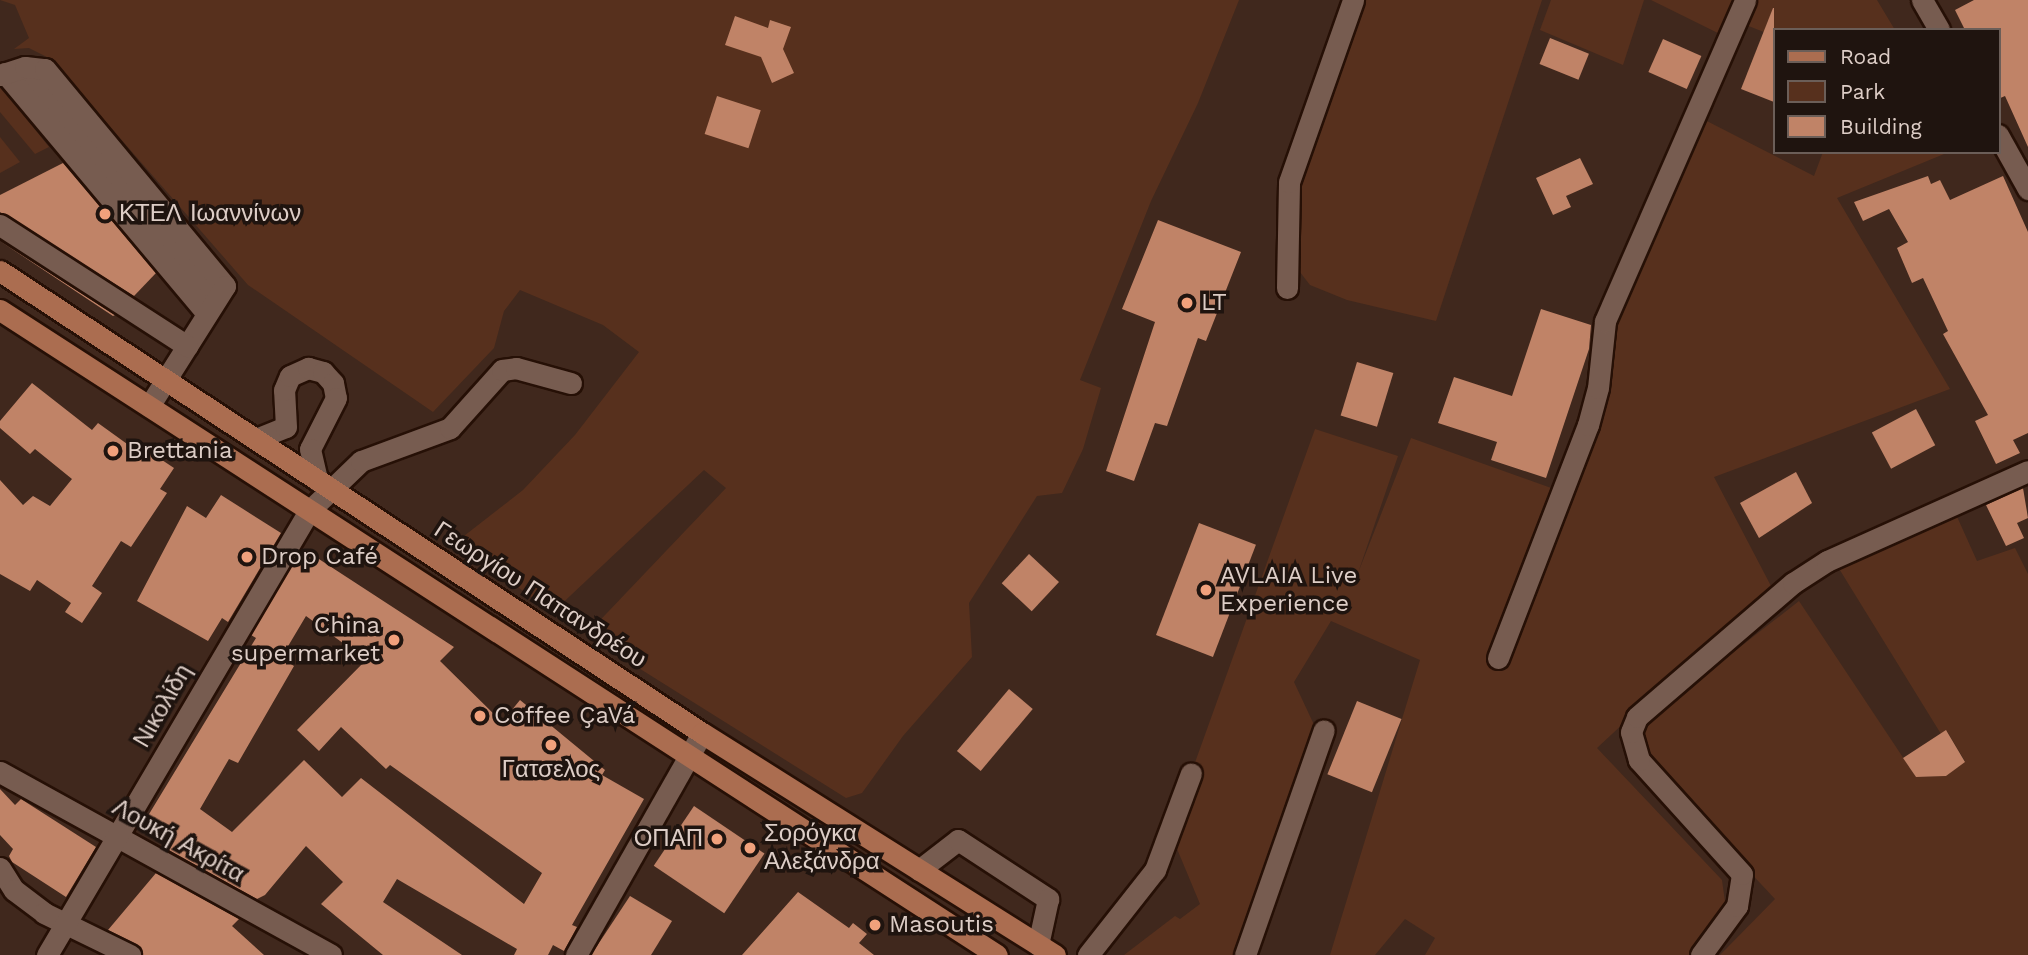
<!DOCTYPE html>
<html>
<head>
<meta charset="utf-8">
<style>
	body { margin:0 }
	#map { position:relative; width:2028px; height:955px; overflow:hidden; background:#40281d; font-family:"Work Sans",sans-serif }
	div>[style] { position:absolute }
	[style*='--x'] { left:calc(var(--x)*1px); top:calc(var(--y)*1px); width:calc(var(--w)*1px); rotate:calc(var(--a)*1deg) }
	.green>* { inset:0; background:#57301d }
	.building>* { inset:0; background:#c08367; transform-origin:0 0 }
	.roads { filter:drop-shadow(2px 0 #261006) drop-shadow(-2px 0 #261006) drop-shadow(0 2px #261006) drop-shadow(0 -2px #261006) }
	.minor>* { height:21px; margin:-10.5px; padding:0 10.5px; transform-origin:10.5px; border-radius:10.5px; background:#775c50 }
	.major>* { height:21px; margin:-10.5px; padding:0 10.5px; transform-origin:10.5px; border-radius:10.5px; background:#ab6d50 }
	.dots>* { width:19px; height:19px; translate:-50% -50%; box-sizing:border-box; border:4px solid #1f140f; border-radius:50% }
	span { translate:-50% -50%; white-space:nowrap; text-align:center; line-height:1.15; -webkit-text-stroke:7px #1f140f; paint-order:stroke }
	.poi-label { font-size:24px; color:#ddcdc6 }
	.left { translate:0 -50%; text-align:left }
	.right { translate:-100% -50%; text-align:right }
	.street-label { font-size:24px; color:#ddcdc6 }
	.legend { position:absolute; left:1773px; top:28px; width:228px; height:126px; box-sizing:border-box; background:#1f140f; border:2px solid #6b5e58; margin:0; padding:9px 12px; list-style:none; font-size:21px; color:#ddcdc6 }
	.legend li { display:flex; align-items:center; gap:14px; height:35px }
	.legend b { width:35px; border:2px solid #6b5e58 }
</style>
</head>
<body>
<div id="map">
	<div class="green">
		<div style="clip-path:polygon(0 0,1239px 0,1198px 103px,1151px 201px,1080px 380px,1101px 388px,1083px 449px,1062px 493px,1037px 496px,969px 603px,972px 657px,903px 736px,862px 793px,846px 798px,586px 635px,726px 488px,704px 470px,553px 612px,455px 543px,523px 490px,575px 435px,639px 352px,603px 325px,520px 290px,504px 311px,494px 348px,433px 412px,248px 285px,51px 59px,29px 48px,14px 49px,29px 38px,15px 5px)"></div>
		<div style="clip-path:polygon(1353px 0,1542px 0,1436px 321px,1347px 300px,1310px 285px,1286px 254px,1293px 164px)"></div>
		<div style="clip-path:polygon(1551px 0,1644px 0,1623px 65px,1540px 30px)"></div>
		<div style="clip-path:polygon(1651px 0,1740px 0,1728px 38px)"></div>
		<div style="clip-path:polygon(1757px 0,1877px 0,1895px 30px,1774px 30px,1774px 36px,1746px 25px)"></div>
		<div style="clip-path:polygon(0 85px,49px 147px,35px 154px,0 112px)"></div>
		<div style="clip-path:polygon(1699px 117px,1814px 176px,1823px 152px,1949px 152px,1837px 198px,1950px 389px,1714px 477px,1771px 586px,1597px 748px,1722px 880px,1726px 909px,1689px 955px,1425px 955px,1435px 938px,1405px 919px,1375px 955px,1330px 955px,1420px 660px,1331px 621px,1294px 682px,1316px 729px,1236px 955px,1124px 955px,1175px 916px,1180px 919px,1200px 904px,1170px 832px,1315px 429px,1398px 456px,1358px 573px,1411px 438px,1568px 494px,1605px 338px)"></div>
		<div style="clip-path:polygon(0 137px,20px 162px,0 173px)"></div>
		<div style="clip-path:polygon(1954px 510px,1977px 561px,2015px 548px,2028px 574px,2028px 955px,1720px 955px,1775px 899px,1643px 758px,1639px 726px,1799px 601px,1916px 777px,1946px 776px,1965px 761px,1947px 731px,1941px 734px,1838px 567px)"></div>
	</div>
	<div class="building">
		<div style="clip-path:polygon(1974px 0,2028px 0,2028px 147px,2005px 96px,1998px 99px,1998px 30px,1965px 30px,1955px 10px)"></div>
		<div style="clip-path:polygon(1773px 8px,1774px 8px,1774px 102px,1741px 89px)"></div>
		<div style="clip-path:polygon(735px 16px,768px 28px,770px 20px,791px 27px,783px 49px,794px 73px,772px 83px,761px 57px,725px 45px)"></div>
		<div style="left:1550px;top:38px;width:42px;height:28px;rotate:22deg"></div>
		<div style="left:1663px;top:39px;width:42px;height:36px;rotate:24deg"></div>
		<div style="left:717px;top:96px;width:46px;height:40px;rotate:18deg"></div>
		<div style="clip-path:polygon(1580px 158px,1593px 184px,1566px 196px,1571px 207px,1553px 215px,1536px 178px)"></div>
		<div style="clip-path:polygon(63px 163px,156px 273px,134px 296px,0 212px,0 195px)"></div>
		<div style="clip-path:polygon(1928px 176px,1931px 184px,1940px 180px,1950px 200px,2003px 176px,2028px 232px,2028px 433px,2013px 440px,2020px 453px,1996px 464px,1975px 421px,1988px 415px,1943px 334px,1948px 331px,1923px 278px,1912px 283px,1897px 248px,1908px 242px,1889px 209px,1863px 221px,1854px 202px)"></div>
		<div style="clip-path:polygon(1158px 220px,1241px 252px,1206px 341px,1198px 338px,1167px 426px,1155px 423px,1134px 481px,1106px 471px,1155px 322px,1122px 309px)"></div>
		<div style="clip-path:polygon(0 241px,115px 315px,113px 316px)"></div>
		<div style="clip-path:polygon(1541px 309px,1591px 325px,1589px 349px,1546px 478px,1491px 460px,1497px 442px,1438px 423px,1454px 377px,1512px 396px)"></div>
		<div style="left:1357px;top:362px;width:38px;height:56px;rotate:17deg"></div>
		<div style="clip-path:polygon(32px 383px,92px 430px,98px 423px,141px 454px,144px 448px,174px 468px,160px 489px,167px 493px,131px 547px,121px 541px,92px 586px,102px 593px,82px 623px,65px 612px,71px 603px,37px 580px,30px 591px,0 574px,0 480px,23px 505px,33px 496px,50px 506px,72px 479px,35px 449px,30px 454px,0 428px,0 421px)"></div>
		<div style="left:1916px;top:409px;width:41px;height:50px;rotate:62deg"></div>
		<div style="clip-path:polygon(1796px 472px,1812px 503px,1759px 538px,1740px 503px)"></div>
		<div style="clip-path:polygon(2023px 488px,2028px 518px,2017px 523px,2024px 538px,2006px 546px,1986px 505px)"></div>
		<div style="clip-path:polygon(221px 495px,281px 533px,228px 622px,222px 618px,208px 641px,137px 601px,187px 506px,206px 518px)"></div>
		<div style="left:1199px;top:523px;width:61px;height:120px;rotate:21deg"></div>
		<div style="clip-path:polygon(evenodd,302px 548px,454px 647px,440px 661px,502px 722px,520px 700px,605px 770px,602px 775px,644px 799px,572px 925px,577px 927px,564px 951px,553px 945px,548px 955px,514px 955px,517px 949px,397px 879px,383px 902px,462px 955px,383px 955px,321px 904px,343px 882px,306px 846px,265px 895px,257px 899px,169px 850px,174px 841px,143px 824px,256px 638px,251px 635px,302px 548px,306px 616px,366px 660px,297px 730px,319px 751px,341px 727px,386px 769px,390px 765px,542px 873px,524px 904px,361px 778px,342px 797px,304px 760px,232px 832px,200px 809px,229px 759px,238px 763px,294px 666px,281px 658px,306px 616px)"></div>
		<div style="left:1029px;top:554px;width:41px;height:40px;rotate:43deg"></div>
		<div style="left:1009px;top:689px;width:31px;height:81px;rotate:40deg"></div>
		<div style="left:1357px;top:701px;width:48px;height:79px;rotate:22deg"></div>
		<div style="clip-path:polygon(1946px 730px,1965px 762px,1946px 776px,1916px 777px,1903px 758px)"></div>
		<div style="clip-path:polygon(0 789px,15px 805px,21px 799px,96px 847px,66px 897px,12px 862px,9px 856px,13px 849px,0 835px)"></div>
		<div style="left:694px;top:806px;width:85px;height:72px;rotate:34deg"></div>
		<div style="clip-path:polygon(156px 873px,239px 919px,232px 926px,264px 955px,143px 955px,136px 944px,108px 930px)"></div>
		<div style="clip-path:polygon(798px 892px,849px 928px,853px 923px,867px 934px,859px 943px,874px 955px,742px 955px)"></div>
		<div style="clip-path:polygon(630px 896px,672px 921px,651px 955px,591px 955px)"></div>
	</div>
	<div class="roads">
		<div class="minor">
			<div style="--x:1922;--y:0;--w:34;--a:60"></div>
			<div style="--x:26;--y:69;--w:299;--a:50.8"></div>
			<div style="--x:5;--y:73;--w:314;--a:50"></div>
			<div style="--x:0;--y:75;--w:26;--a:-18"></div>
			<div style="--x:25;--y:67;--w:20;--a:6"></div>
			<div style="--x:45;--y:69;--w:282;--a:50.3"></div>
			<div style="--x:225;--y:286;--w:142;--a:122.3"></div>
			<div style="--x:1998;--y:135;--w:62;--a:60.9"></div>
			<div style="--x:0;--y:225;--w:223;--a:32.9"></div>
			<div style="--x:1287;--y:288;--w:106;--a:-88.9"></div>
			<div style="--x:1289;--y:182;--w:193;--a:-70.6"></div>
			<div style="--x:256;--y:439;--w:32;--a:-22"></div>
			<div style="--x:286;--y:427;--w:37;--a:-93"></div>
			<div style="--x:284;--y:390;--w:15;--a:-67"></div>
			<div style="--x:290;--y:376;--w:20;--a:-24"></div>
			<div style="--x:308;--y:368;--w:16;--a:15"></div>
			<div style="--x:323;--y:372;--w:15;--a:48"></div>
			<div style="--x:333;--y:383;--w:15;--a:79"></div>
			<div style="--x:336;--y:398;--w:57;--a:117"></div>
			<div style="--x:310;--y:449;--w:32;--a:77"></div>
			<div style="--x:1498;--y:658;--w:250;--a:-68.9"></div>
			<div style="--x:1588;--y:425;--w:38;--a:-75"></div>
			<div style="--x:1598;--y:388;--w:67;--a:-84"></div>
			<div style="--x:1605;--y:321;--w:350;--a:-66.4"></div>
			<div style="--x:0;--y:772;--w:378;--a:28.9"></div>
			<div style="--x:0;--y:868;--w:26;--a:58"></div>
			<div style="--x:14;--y:890;--w:38;--a:37"></div>
			<div style="--x:44;--y:913;--w:96;--a:26"></div>
			<div style="--x:919;--y:870;--w:49;--a:-37.6"></div>
			<div style="--x:958;--y:840;--w:108;--a:33.2"></div>
			<div style="--x:1048;--y:899;--w:47;--a:102.3"></div>
			<div style="--x:47;--y:955;--w:516;--a:-59.46"></div>
			<div style="--x:309;--y:511;--w:72;--a:-43.9"></div>
			<div style="--x:361;--y:461;--w:95;--a:-20.3"></div>
			<div style="--x:450;--y:428;--w:78;--a:-48.1"></div>
			<div style="--x:502;--y:370;--w:14;--a:-8"></div>
			<div style="--x:516;--y:368;--w:57;--a:15.3"></div>
			<div style="--x:576;--y:955;--w:255;--a:-60.4"></div>
			<div style="--x:1088;--y:955;--w:108;--a:-51.8"></div>
			<div style="--x:1155;--y:870;--w:103;--a:-69.6"></div>
			<div style="--x:1245;--y:955;--w:238;--a:-70.7"></div>
			<div style="--x:1701;--y:955;--w:61;--a:-53.7"></div>
			<div style="--x:1737;--y:906;--w:32;--a:-81"></div>
			<div style="--x:1742;--y:874;--w:154;--a:-132.1"></div>
			<div style="--x:1639;--y:760;--w:29;--a:-106"></div>
			<div style="--x:1631;--y:732;--w:16;--a:-68"></div>
			<div style="--x:1637;--y:717;--w:206;--a:-40.7"></div>
			<div style="--x:1793;--y:583;--w:40;--a:-32.9"></div>
			<div style="--x:1827;--y:561;--w:220;--a:-24.1"></div>
		</div>
		<div class="major">
			<div style="--x:0;--y:271;--w:840;--a:33.35"></div>
			<div style="--x:702;--y:733;--w:417;--a:32.2"></div>
			<div style="--x:0;--y:310;--w:1187;--a:32.9"></div>
		</div>
	</div>
	<div class="dots">
		<div style="left:105px;top:214px;background:#f1a17c"></div>
		<div style="left:1187px;top:303px;background:#f1a17c"></div>
		<div style="left:113px;top:451px;background:#f1a17c"></div>
		<div style="left:247px;top:557px;background:#f1a17c"></div>
		<div style="left:1206px;top:590px;background:#f1a17c"></div>
		<div style="left:394px;top:640px;background:#f1a17c"></div>
		<div style="left:480px;top:716px;background:#f1a17c"></div>
		<div style="left:551px;top:745px;background:#f1a17c"></div>
		<div style="left:717px;top:839px;background:#f1a17c"></div>
		<div style="left:750px;top:848px;background:#f1a17c"></div>
		<div style="left:875px;top:925px;background:#f1a17c"></div>
	</div>
	<div class="poi-label">
		<span class="left" style="left:119px;top:214px">ΚΤΕΛ Ιωαννίνων</span>
		<span class="left" style="left:1201px;top:303px">LT</span>
		<span class="left" style="left:127px;top:451px">Brettania</span>
		<span class="left" style="left:261px;top:557px">Drop Café</span>
		<span class="left" style="left:1220px;top:590px">AVLAIA Live<br>Experience</span>
		<span class="right" style="left:380px;top:640px">China<br>supermarket</span>
		<span class="left" style="left:494px;top:716px">Coffee ÇaVá</span>
		<span style="left:551px;top:770px">Γατσελος</span>
		<span class="left" style="left:764px;top:848px">Σορόγκα<br>Αλεξάνδρα</span>
		<span class="right" style="left:703px;top:839px">ΟΠΑΠ</span>
		<span class="left" style="left:889px;top:925px">Masoutis</span>
	</div>
	<div class="street-label">
		<span style="left:540px;top:595px;rotate:33deg">Γεωργίου Παπανδρέου</span>
		<span style="left:163px;top:706px;rotate:-60deg">Νικολίδη</span>
		<span style="left:178px;top:841px;rotate:29deg">Λουκή Ακρίτα</span>
	</div>
	<ul class="legend">
	<li><b style="height:9px;background:#ab6d50"></b>Road</li>
	<li><b style="height:19px;background:#57301d"></b>Park</li>
	<li><b style="height:19px;background:#c08367"></b>Building</li>
	</ul>
</div>
</body>
</html>
